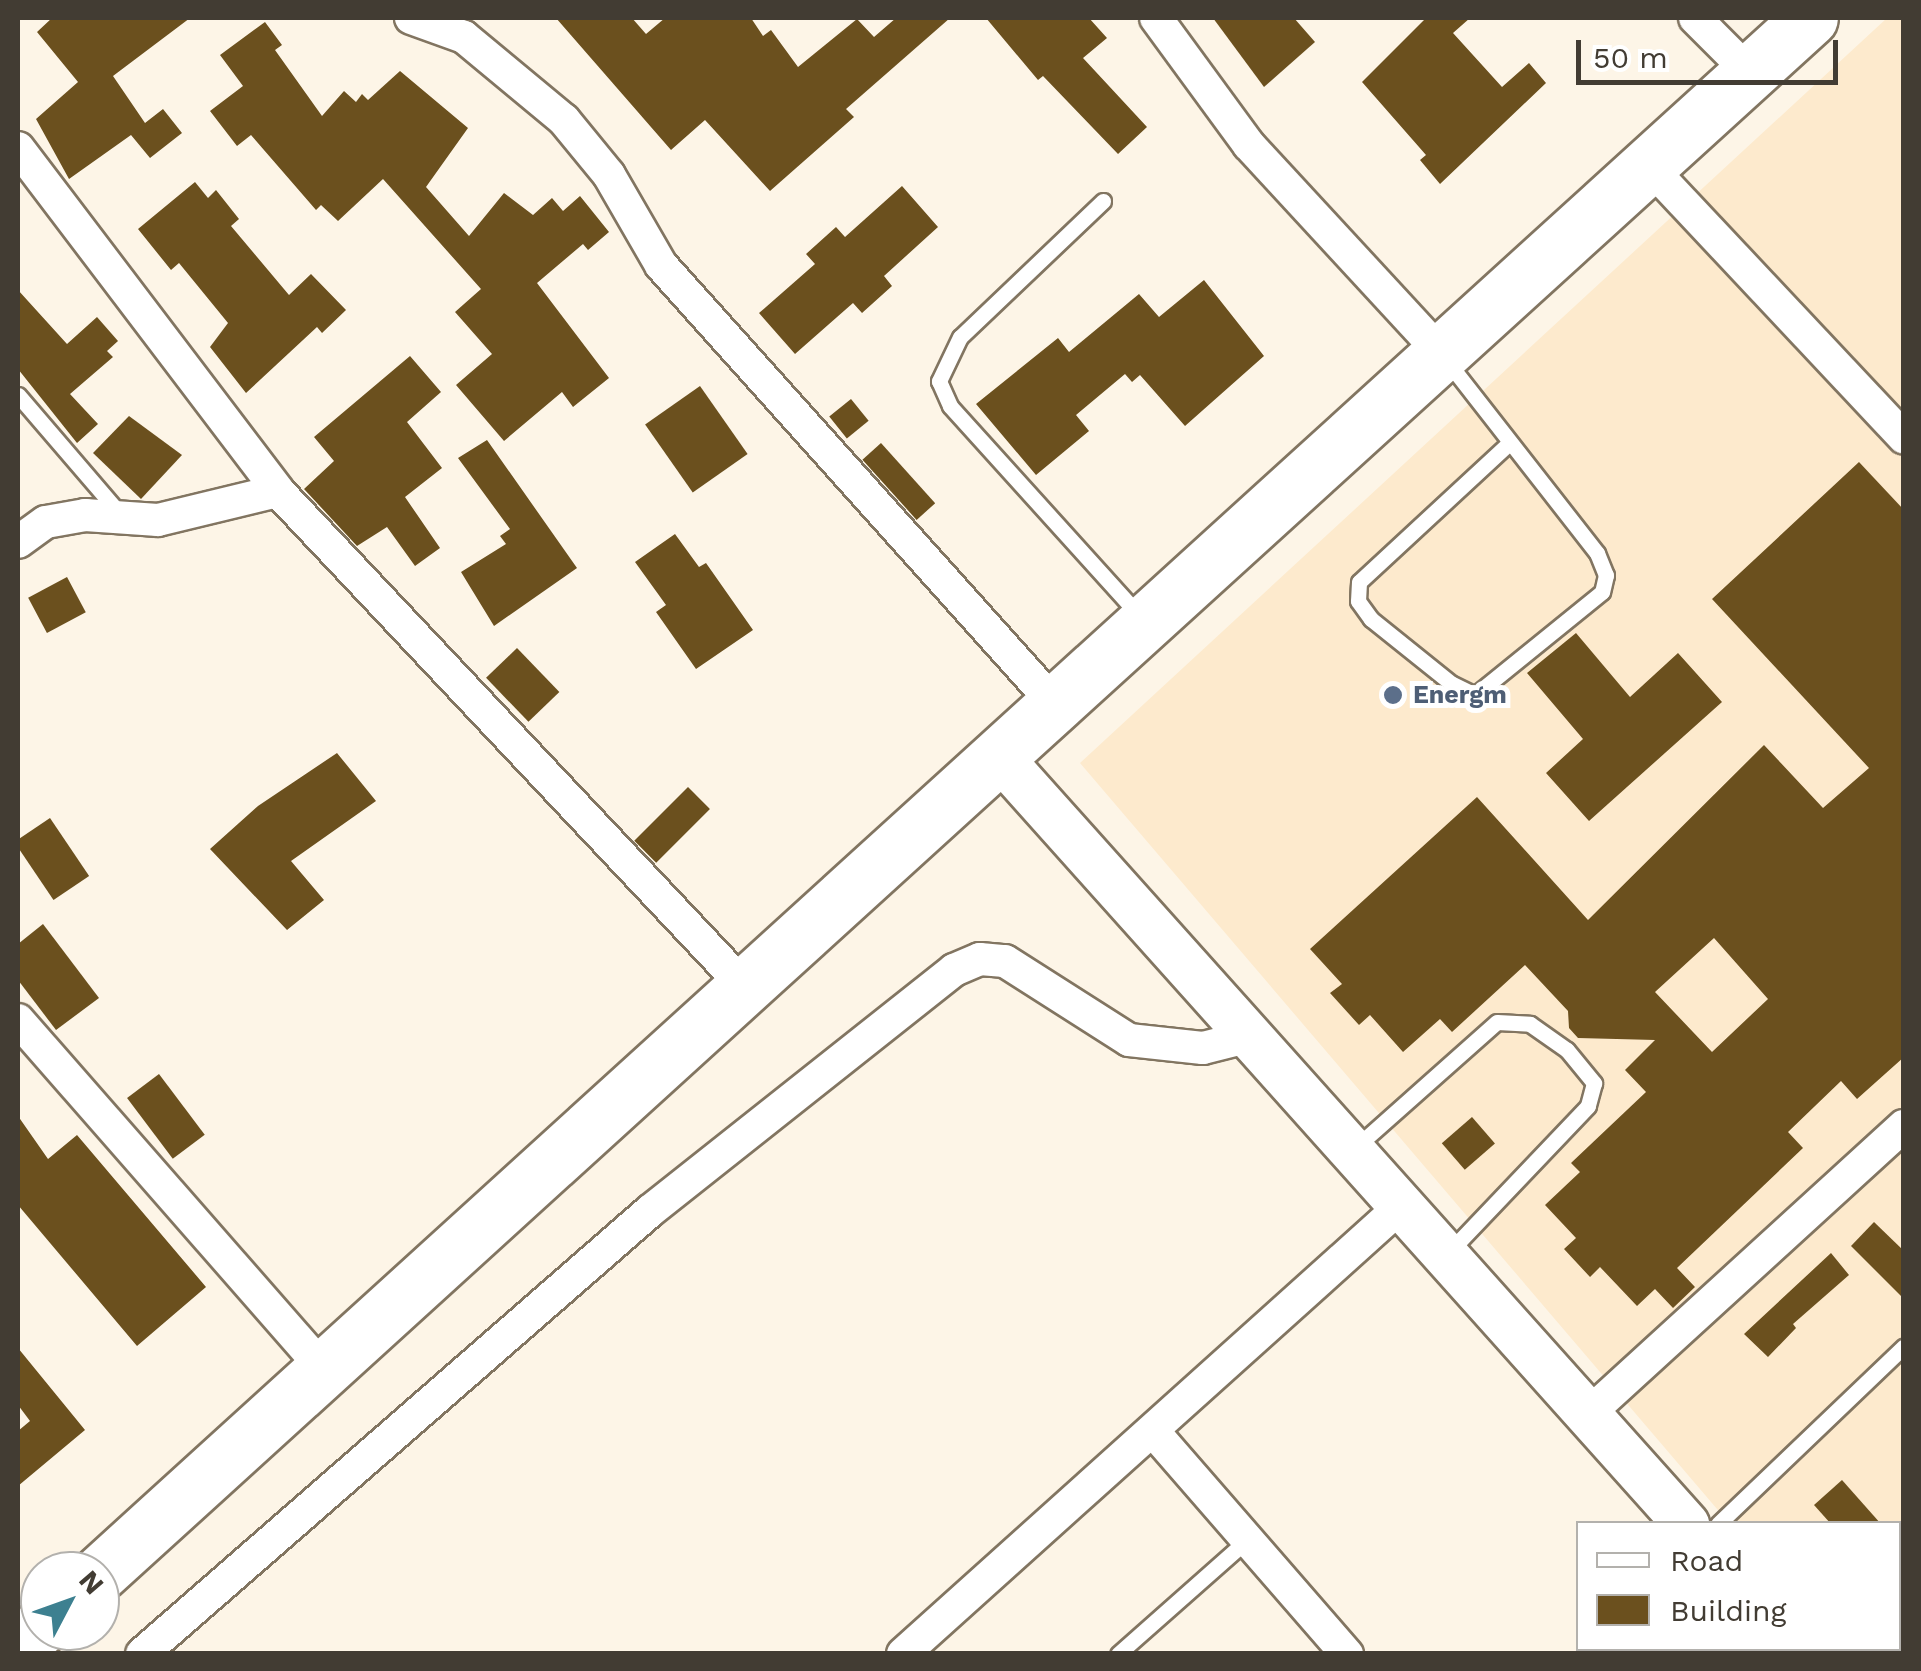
<!DOCTYPE html>
<html>
<head>
<meta charset="utf-8">
<style>
	body { margin:0 }
	#map { position:relative; width:1921px; height:1671px; overflow:hidden; background:#fdf5e7; font-family:"Work Sans",sans-serif }
	div>[style] { position:absolute }
	[style*='--x'] { left:calc(var(--x)*1px); top:calc(var(--y)*1px); width:calc(var(--w)*1px); rotate:calc(var(--a)*1deg) }
	.built>* { inset:0; background:#fdeacd }
	.building>* { inset:0; background:#6b501e; transform-origin:0 0 }
	.roads { filter:drop-shadow(2px 0 #827561) drop-shadow(-2px 0 #827561) drop-shadow(0 2px #827561) drop-shadow(0 -2px #827561) }
	.lane>* { height:15px; margin:-7.5px; padding:0 7.5px; transform-origin:7.5px; border-radius:7.5px; background:#fff }
	.street>* { height:32px; margin:-16px; padding:0 16px; transform-origin:16px; border-radius:16px; background:#fff }
	.secondary>* { height:45px; margin:-22.5px; padding:0 22.5px; transform-origin:22.5px; border-radius:22.5px; background:#fff }
	.highway>* { height:55px; margin:-27.5px; padding:0 27.5px; transform-origin:27.5px; border-radius:27.5px; background:#fff }
	.dots>* { width:28px; height:28px; translate:-50% -50%; box-sizing:border-box; border:5px solid #fff; border-radius:50% }
	span { translate:-50% -50%; white-space:nowrap; text-align:center; line-height:1.15; -webkit-text-stroke:10px #fff; paint-order:stroke }
	.service-label { font-size:25px; color:#4e5e75; font-weight:700 }
	.left { translate:0 -50%; text-align:left }
	.frame { position:absolute; inset:0; border:20px solid #423c33; pointer-events:none }
	.legend { position:absolute; left:1576px; top:1521px; width:325px; height:130px; box-sizing:border-box; background:#fff; border:2px solid #b3b1ad; margin:0; padding:12px 18px; list-style:none; font-size:30px; color:#423c33 }
	.legend li { display:flex; align-items:center; gap:20px; height:50px }
	.legend b { width:50px; border:2px solid #b3b1ad }
	.north { position:absolute; left:20px; top:1551px; width:100px; height:100px; box-sizing:border-box; background:#fff; border:2px solid #b3b1ad; border-radius:50%; rotate:49deg; font-size:28px; font-weight:700; line-height:40px; text-align:center; color:#423c33 }
	.north::after { content:''; display:block; margin:auto; width:35px; height:45px; background:#3d8090; clip-path:polygon(50% 0,100% 100%,50% 72%,0 100%) }
	.scale { position:absolute; left:1576px; top:40px; width:262px; height:45px; box-sizing:border-box; border:5px solid #423c33; border-top:0; padding-left:12px; font-size:30px; line-height:35px; white-space:nowrap; color:#423c33; -webkit-text-stroke:8px #fff; paint-order:stroke }
</style>
</head>
<body>
<div id="map">
	<div class="built">
		<div style="clip-path:polygon(1887px 18px,1903px 18px,1903px 1653px,1840px 1653px,1835px 1649px,1898px 1648px,1898px 1524px,1729px 1523px,1080px 763px)"></div>
	</div>
	<div class="building">
		<div style="clip-path:polygon(52px 18px,190px 18px,113px 76px,145px 123px,163px 109px,182px 133px,150px 158px,131px 135px,69px 179px,36px 119px,78px 82px,37px 32px)"></div>
		<div style="clip-path:polygon(556px 18px,632px 18px,646px 34px,665px 18px,751px 18px,763px 36px,771px 30px,798px 67px,857px 19px,874px 37px,896px 18px,950px 18px,846px 109px,854px 117px,770px 191px,705px 120px,671px 150px)"></div>
		<div style="clip-path:polygon(986px 18px,1089px 18px,1107px 38px,1083px 58px,1147px 127px,1118px 154px,1043px 76px,1038px 80px)"></div>
		<div style="clip-path:polygon(1213px 18px,1294px 18px,1315px 42px,1264px 87px)"></div>
		<div style="clip-path:polygon(1426px 18px,1470px 18px,1453px 33px,1502px 87px,1529px 63px,1546px 83px,1440px 184px,1420px 160px,1426px 155px,1362px 82px)"></div>
		<div style="clip-path:polygon(265px 22px,282px 45px,275px 50px,322px 116px,344px 91px,356px 102px,362px 94px,368px 100px,400px 71px,468px 128px,426px 187px,469px 236px,504px 193px,533px 215px,552px 198px,563px 211px,580px 196px,609px 232px,588px 250px,583px 244px,537px 283px,609px 378px,573px 407px,562px 392px,504px 441px,456px 385px,492px 354px,455px 312px,481px 289px,383px 179px,338px 221px,321px 205px,316px 210px,251px 135px,237px 146px,210px 111px,243px 86px,220px 55px)"></div>
		<div style="clip-path:polygon(195px 182px,208px 198px,216px 190px,239px 219px,231px 226px,289px 295px,311px 274px,346px 310px,322px 333px,317px 327px,246px 393px,210px 347px,228px 323px,179px 263px,171px 270px,138px 229px)"></div>
		<div style="clip-path:polygon(902px 186px,938px 227px,884px 276px,892px 286px,862px 313px,853px 303px,795px 354px,759px 313px,815px 264px,806px 254px,836px 227px,845px 237px)"></div>
		<div style="clip-path:polygon(1204px 280px,1264px 356px,1185px 426px,1140px 375px,1132px 382px,1125px 374px,1076px 415px,1089px 431px,1036px 475px,976px 404px,1058px 338px,1069px 352px,1139px 294px,1159px 317px)"></div>
		<div style="clip-path:polygon(18px 290px,67px 344px,97px 317px,118px 341px,107px 351px,113px 357px,70px 394px,98px 424px,77px 443px,18px 369px)"></div>
		<div style="clip-path:polygon(410px 356px,441px 392px,407px 422px,442px 468px,405px 497px,440px 548px,415px 566px,387px 527px,357px 546px,304px 489px,334px 461px,314px 437px)"></div>
		<div style="left:700px;top:386px;width:83px;height:67px;rotate:55deg"></div>
		<div style="left:851px;top:399px;width:28px;height:28px;rotate:51deg"></div>
		<div style="clip-path:polygon(129px 416px,182px 455px,141px 499px,93px 453px)"></div>
		<div style="clip-path:polygon(487px 440px,577px 568px,494px 626px,461px 572px,506px 544px,500px 536px,510px 529px,458px 458px)"></div>
		<div style="left:881px;top:443px;width:81px;height:25px;rotate:48deg"></div>
		<div style="clip-path:polygon(evenodd,1859px 462px,1904px 510px,1904px 1057px,1857px 1099px,1841px 1081px,1788px 1132px,1803px 1148px,1677px 1268px,1695px 1287px,1673px 1308px,1655px 1289px,1637px 1306px,1600px 1267px,1590px 1277px,1564px 1249px,1576px 1238px,1545px 1205px,1580px 1172px,1571px 1163px,1646px 1092px,1625px 1070px,1655px 1040px,1578px 1038px,1569px 1028px,1568px 1011px,1525px 965px,1452px 1032px,1440px 1019px,1403px 1052px,1370px 1015px,1359px 1025px,1330px 993px,1342px 984px,1310px 949px,1477px 797px,1588px 920px,1764px 745px,1823px 808px,1869px 768px,1712px 599px,1859px 462px,1714px 938px,1768px 999px,1712px 1052px,1655px 992px,1714px 938px)"></div>
		<div style="clip-path:polygon(675px 534px,699px 567px,706px 563px,753px 630px,696px 669px,656px 612px,666px 605px,635px 562px)"></div>
		<div style="left:67px;top:577px;width:40px;height:44px;rotate:62deg"></div>
		<div style="clip-path:polygon(1576px 633px,1630px 697px,1678px 653px,1722px 702px,1589px 821px,1546px 773px,1583px 739px,1527px 673px)"></div>
		<div style="left:517px;top:648px;width:61px;height:43px;rotate:46deg"></div>
		<div style="clip-path:polygon(337px 753px,376px 801px,291px 861px,324px 900px,287px 930px,210px 849px,258px 806px)"></div>
		<div style="left:688px;top:787px;width:31px;height:76px;rotate:45deg"></div>
		<div style="left:50px;top:818px;width:70px;height:43px;rotate:56deg"></div>
		<div style="clip-path:polygon(43px 924px,99px 998px,56px 1030px,18px 980px,18px 944px)"></div>
		<div style="left:159px;top:1074px;width:76px;height:40px;rotate:53deg"></div>
		<div style="clip-path:polygon(18px 1116px,48px 1159px,77px 1135px,206px 1287px,137px 1346px,18px 1205px)"></div>
		<div style="left:1472px;top:1117px;width:35px;height:40px;rotate:49deg"></div>
		<div style="clip-path:polygon(1874px 1222px,1904px 1251px,1904px 1299px,1851px 1246px)"></div>
		<div style="clip-path:polygon(1831px 1253px,1849px 1275px,1793px 1324px,1796px 1328px,1768px 1357px,1744px 1334px)"></div>
		<div style="clip-path:polygon(18px 1348px,85px 1430px,18px 1486px,18px 1431px,30px 1421px,18px 1405px)"></div>
		<div style="clip-path:polygon(1842px 1480px,1881px 1524px,1831px 1524px,1814px 1505px)"></div>
	</div>
	<div class="roads">
		<div class="lane">
			<div style="--x:1103;--y:201;--w:197;--a:136.4"></div>
			<div style="--x:960;--y:337;--w:49;--a:115.5"></div>
			<div style="--x:939;--y:381;--w:27;--a:66"></div>
			<div style="--x:950;--y:406;--w:280;--a:47.9"></div>
			<div style="--x:1447;--y:361;--w:244;--a:52"></div>
			<div style="--x:1597;--y:553;--w:24;--a:68"></div>
			<div style="--x:1606;--y:575;--w:17;--a:103"></div>
			<div style="--x:1602;--y:592;--w:164;--a:141"></div>
			<div style="--x:1475;--y:695;--w:25;--a:-154"></div>
			<div style="--x:1452;--y:684;--w:104;--a:-141.3"></div>
			<div style="--x:1371;--y:619;--w:22;--a:-126"></div>
			<div style="--x:1358;--y:601;--w:19;--a:-87"></div>
			<div style="--x:1359;--y:582;--w:205;--a:-42.8"></div>
			<div style="--x:18;--y:395;--w:158;--a:49.4"></div>
			<div style="--x:1356;--y:1147;--w:188;--a:-41.6"></div>
			<div style="--x:1497;--y:1022;--w:33;--a:3"></div>
			<div style="--x:1530;--y:1024;--w:45;--a:35.1"></div>
			<div style="--x:1567;--y:1050;--w:43;--a:50.7"></div>
			<div style="--x:1594;--y:1083;--w:24;--a:105"></div>
			<div style="--x:1588;--y:1106;--w:204;--a:133.6"></div>
			<div style="--x:1718;--y:1524;--w:257;--a:-43.7"></div>
			<div style="--x:1118;--y:1654;--w:175;--a:-41.5"></div>
		</div>
		<div class="street">
			<div style="--x:411;--y:18;--w:56;--a:19.7"></div>
			<div style="--x:464;--y:37;--w:130;--a:39.7"></div>
			<div style="--x:564;--y:120;--w:71;--a:50.7"></div>
			<div style="--x:609;--y:175;--w:104;--a:60"></div>
			<div style="--x:661;--y:265;--w:587;--a:48.11"></div>
			<div style="--x:1156;--y:18;--w:157;--a:53.8"></div>
			<div style="--x:1249;--y:145;--w:284;--a:47.3"></div>
			<div style="--x:1695;--y:18;--w:78;--a:45"></div>
			<div style="--x:18;--y:148;--w:430;--a:52.8"></div>
			<div style="--x:278;--y:491;--w:680;--a:46.73"></div>
			<div style="--x:1648;--y:165;--w:374;--a:46.8"></div>
			<div style="--x:18;--y:542;--w:34;--a:-36"></div>
			<div style="--x:46;--y:522;--w:40;--a:-10"></div>
			<div style="--x:85;--y:515;--w:73;--a:3.9"></div>
			<div style="--x:158;--y:520;--w:123;--a:-13.6"></div>
			<div style="--x:18;--y:1020;--w:464;--a:48.8"></div>
			<div style="--x:1586;--y:1416;--w:430;--a:-42.4"></div>
			<div style="--x:1153;--y:1431;--w:296;--a:49"></div>
			<div style="--x:142;--y:1654;--w:674;--a:-41.09"></div>
			<div style="--x:650;--y:1211;--w:388;--a:-38.4"></div>
			<div style="--x:954;--y:970;--w:28;--a:-23"></div>
			<div style="--x:980;--y:959;--w:25;--a:5"></div>
			<div style="--x:1005;--y:961;--w:147;--a:32.5"></div>
			<div style="--x:1129;--y:1040;--w:74;--a:6.2"></div>
			<div style="--x:1203;--y:1048;--w:44;--a:-14.3"></div>
			<div style="--x:903;--y:1654;--w:666;--a:-41.96"></div>
		</div>
		<div class="secondary">
			<div style="--x:996;--y:753;--w:1035;--a:48.17"></div>
			<div style="--x:1795;--y:1648;--w:7;--a:56"></div>
		</div>
		<div class="highway">
			<div style="--x:100;--y:1573;--w:2311;--a:-42.28"></div>
			<div style="--x:18;--y:1647;--w:30;--a:-42"></div>
		</div>
	</div>
	<div class="dots">
		<div style="left:1393px;top:695px;background:#5c6f8a"></div>
	</div>
	<div class="service-label">
		<span class="left" style="left:1413px;top:695px">Energm</span>
	</div>
	<div class="frame"></div>
	<ul class="legend">
	<li><b style="height:12px;background:#fff"></b>Road</li>
	<li><b style="height:28px;background:#6b501e"></b>Building</li>
	</ul>
	<div class="north">N</div>
	<div class="scale">50 m</div>
</div>
</body>
</html>
